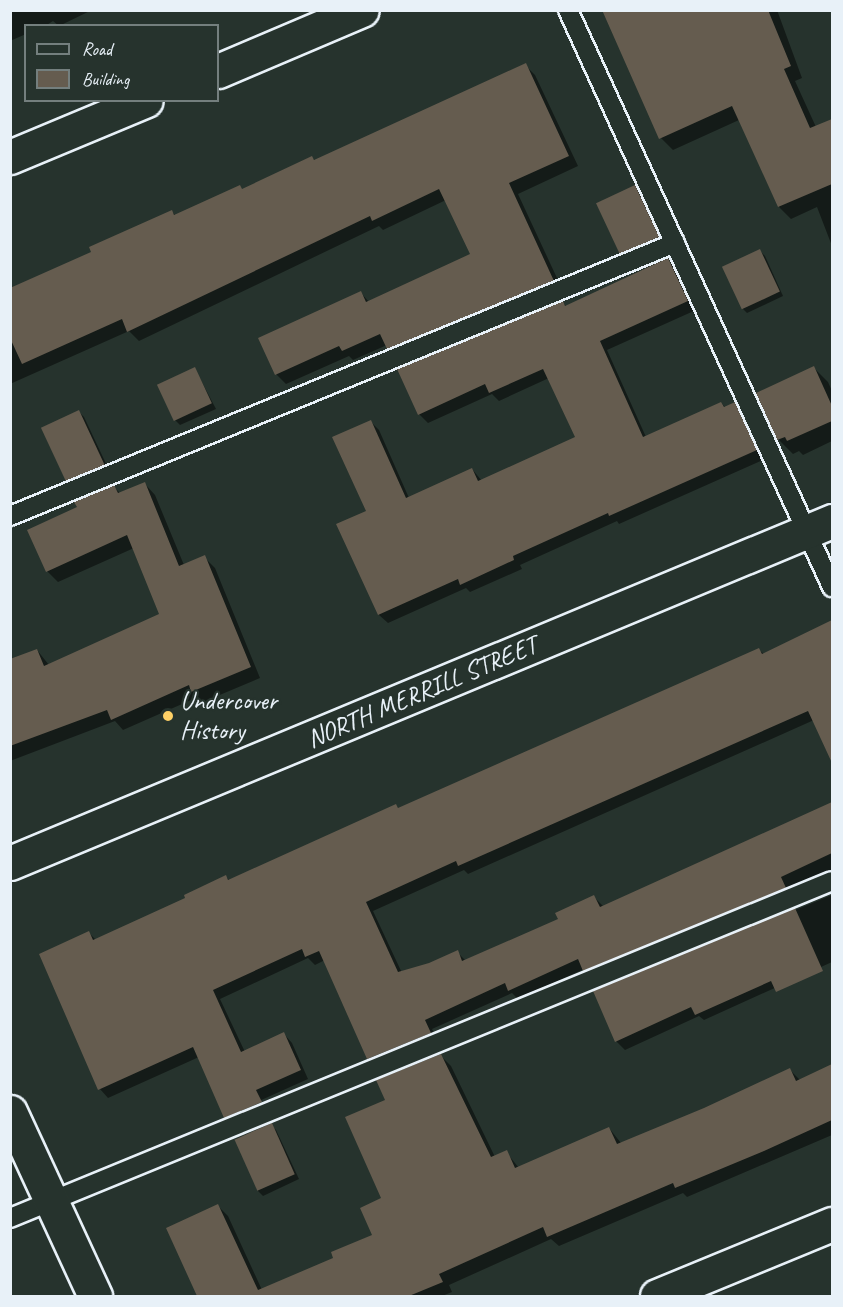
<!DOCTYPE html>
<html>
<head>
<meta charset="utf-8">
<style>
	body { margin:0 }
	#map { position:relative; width:843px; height:1307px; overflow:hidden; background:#26332d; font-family:Caveat,sans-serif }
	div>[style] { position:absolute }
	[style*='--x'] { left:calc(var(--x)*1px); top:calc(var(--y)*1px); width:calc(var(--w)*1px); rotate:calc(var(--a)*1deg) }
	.shadow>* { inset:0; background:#0007 }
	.building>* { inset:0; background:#655c4f; transform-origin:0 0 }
	.roads { filter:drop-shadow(2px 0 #e8f1f8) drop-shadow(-2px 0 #e8f1f8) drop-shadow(0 2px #e8f1f8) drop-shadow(0 -2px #e8f1f8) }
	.service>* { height:18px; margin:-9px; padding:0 9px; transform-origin:9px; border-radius:9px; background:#26332d }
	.minor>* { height:33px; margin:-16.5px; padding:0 16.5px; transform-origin:16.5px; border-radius:16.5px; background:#26332d }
	.dots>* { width:16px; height:16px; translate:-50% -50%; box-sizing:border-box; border:3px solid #26332d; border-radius:50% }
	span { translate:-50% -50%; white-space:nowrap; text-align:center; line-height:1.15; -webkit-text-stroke:4.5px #26332d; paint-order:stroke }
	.street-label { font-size:26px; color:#e8f1f8 }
	.poi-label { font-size:26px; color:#e8f1f8 }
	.left { translate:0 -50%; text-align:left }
	.frame { position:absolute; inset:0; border:12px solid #e8f1f8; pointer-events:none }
	.legend { position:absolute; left:24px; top:24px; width:195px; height:78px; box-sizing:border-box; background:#26332d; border:2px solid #747f7e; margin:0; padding:8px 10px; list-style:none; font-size:18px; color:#e8f1f8 }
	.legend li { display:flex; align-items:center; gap:12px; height:30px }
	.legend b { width:30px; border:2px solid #747f7e }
</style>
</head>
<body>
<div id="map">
	<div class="shadow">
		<div style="clip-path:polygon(10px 10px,92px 10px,59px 26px,53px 21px,45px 26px,26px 26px,26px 34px,10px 41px)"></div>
		<div style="clip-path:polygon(603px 10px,777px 10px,802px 78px,795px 81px,816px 127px,824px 124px,832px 132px,832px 246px,817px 207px,791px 219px,779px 207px,739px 120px,673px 150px,661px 138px)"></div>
		<div style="clip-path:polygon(525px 65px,535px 75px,578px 166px,518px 194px,563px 291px,399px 358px,387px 345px,353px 360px,349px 356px,286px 384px,276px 374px,361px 293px,369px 302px,472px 255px,446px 200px,383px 230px,379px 226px,139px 341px,129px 331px,10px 384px,10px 290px,93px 252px,172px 212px,176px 216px,243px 191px,312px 158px,316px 161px)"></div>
		<div style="clip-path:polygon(634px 187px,639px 192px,663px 243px,626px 258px,621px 253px,598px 203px)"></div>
		<div style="clip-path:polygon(760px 251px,765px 256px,783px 296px,747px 313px,742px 308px)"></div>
		<div style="clip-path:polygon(668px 260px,677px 268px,696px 310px,607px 350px,646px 437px,721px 403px,726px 408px,735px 404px,744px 413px,765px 459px,619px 524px,617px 521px,520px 565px,522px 569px,470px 592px,466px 588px,388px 623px,379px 615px,338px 525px,368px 511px,371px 422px,379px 430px,409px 498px,472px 469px,482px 481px,577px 438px,549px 378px,499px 401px,492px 394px,428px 423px,419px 414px,563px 303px,567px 307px)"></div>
		<div style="clip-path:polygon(814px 368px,828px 382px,832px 391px,832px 441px,803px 455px,799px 451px,793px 454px,779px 440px,758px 394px)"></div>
		<div style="clip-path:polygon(195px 369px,216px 409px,180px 425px,175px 420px)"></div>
		<div style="clip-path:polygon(79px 412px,84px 417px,109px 470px,71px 485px,66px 480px)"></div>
		<div style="clip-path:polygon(145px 484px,155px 495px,184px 565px,204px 557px,215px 568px,260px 678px,203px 702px,198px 697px,123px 730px,115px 721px,10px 761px,10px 660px,37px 650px,49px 665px,161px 615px,134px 548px,58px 582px,47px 571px,79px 508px,114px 487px,120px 493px)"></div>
		<div style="clip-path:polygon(829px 624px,832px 627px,832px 760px,814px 720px,468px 874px,464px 870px,373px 911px,402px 973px,430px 965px,457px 952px,466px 961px,560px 919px,594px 897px,604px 907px,832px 804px,832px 881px,593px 979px,584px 969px,518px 999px,512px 993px,432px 1029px,438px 1042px,377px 1067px,368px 1059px,325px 960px,315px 965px,308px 958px,220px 999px,245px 1052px,284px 1034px,292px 1043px,308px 1079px,228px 1115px,228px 1118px,266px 1103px,270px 1111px,234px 1126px,226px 1117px,199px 1057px,108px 1098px,100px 1089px,89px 933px,96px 940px,187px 899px,226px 877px,230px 881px,396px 805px,399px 809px,759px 650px,764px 654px)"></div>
		<div style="clip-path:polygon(832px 895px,832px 962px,704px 1020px,699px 1016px,625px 1050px,616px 1041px,595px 992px)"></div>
		<div style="clip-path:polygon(440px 1055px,451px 1066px,495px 1157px,506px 1152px,519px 1168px,609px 1128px,621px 1143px,705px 1110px,790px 1070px,800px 1080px,832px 1066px,832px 1135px,687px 1197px,683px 1193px,559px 1246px,551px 1239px,449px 1285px,452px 1292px,442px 1296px,198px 1296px,168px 1229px,218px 1206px,228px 1216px,262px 1290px,335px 1259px,374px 1236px,383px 1199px,387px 1100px)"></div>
		<div style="clip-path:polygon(271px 1125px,276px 1130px,299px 1179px,263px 1196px,258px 1191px,236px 1139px)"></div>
	</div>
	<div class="building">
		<div style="clip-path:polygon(602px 10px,768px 10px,791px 66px,784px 69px,810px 128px,832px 119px,832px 184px,778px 207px,732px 106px,659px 139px)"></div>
		<div style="clip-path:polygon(526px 63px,569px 156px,509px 183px,554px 281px,387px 349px,380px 334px,342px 351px,339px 346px,275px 375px,258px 338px,361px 291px,366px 302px,470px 254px,439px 189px,372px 221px,370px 216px,127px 332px,122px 319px,22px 364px,10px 338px,10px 288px,91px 252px,89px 247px,172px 210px,174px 215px,240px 185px,242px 189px,312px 156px,314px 160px)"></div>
		<div style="left:635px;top:185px;width:57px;height:43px;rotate:65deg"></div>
		<div style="left:760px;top:249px;width:47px;height:42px;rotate:65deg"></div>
		<div style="clip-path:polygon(668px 258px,688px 301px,600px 341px,643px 437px,721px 402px,724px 407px,735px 402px,757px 450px,609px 516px,608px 513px,513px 556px,514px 560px,460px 585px,458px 579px,378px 615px,336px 524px,366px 511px,332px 437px,371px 420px,406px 498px,472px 468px,478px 481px,575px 437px,543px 369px,489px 393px,485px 384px,418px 415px,397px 369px,563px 301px,565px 306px)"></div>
		<div style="clip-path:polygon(814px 366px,832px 406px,832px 421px,787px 441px,785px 437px,777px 440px,756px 393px)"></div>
		<div style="left:195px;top:367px;width:40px;height:42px;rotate:65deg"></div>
		<div style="left:79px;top:410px;width:61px;height:42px;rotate:65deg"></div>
		<div style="clip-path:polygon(145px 482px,179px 566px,205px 555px,251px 667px,191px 692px,189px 685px,111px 720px,107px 710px,10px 746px,10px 659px,37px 649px,44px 666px,159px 614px,127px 535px,46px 572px,27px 530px,77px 507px,74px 502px,114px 485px,118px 493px)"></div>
		<div style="clip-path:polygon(832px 620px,832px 763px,808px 711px,458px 866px,456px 861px,366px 902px,398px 972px,429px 963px,458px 950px,462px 961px,558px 919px,555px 913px,594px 895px,600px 907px,832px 802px,832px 853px,781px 877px,786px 888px,583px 971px,578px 959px,508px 991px,505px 983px,425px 1020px,431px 1033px,367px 1059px,319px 951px,305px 957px,302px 949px,213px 990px,241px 1052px,284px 1032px,301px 1070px,256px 1090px,262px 1102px,224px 1118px,193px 1047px,98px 1090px,39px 954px,89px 931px,93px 940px,185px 898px,184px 895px,226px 875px,228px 880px,396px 804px,398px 808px,759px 648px,762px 654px)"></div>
		<div style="clip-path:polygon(795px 908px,823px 971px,776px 992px,771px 981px,695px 1015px,691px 1007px,615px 1042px,593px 991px)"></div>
		<div style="clip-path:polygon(441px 1054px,491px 1157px,507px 1150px,515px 1168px,609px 1127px,617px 1144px,704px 1108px,790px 1068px,796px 1081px,832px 1064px,832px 1120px,764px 1151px,675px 1188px,673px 1183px,547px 1237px,543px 1227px,439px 1274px,443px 1282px,409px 1296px,197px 1296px,166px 1228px,218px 1204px,258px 1290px,333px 1258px,331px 1252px,372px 1235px,360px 1208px,381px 1198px,345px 1117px,385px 1100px,376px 1080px)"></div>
		<div style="left:272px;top:1123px;width:56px;height:41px;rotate:66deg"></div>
	</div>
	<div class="roads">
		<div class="service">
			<div style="--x:568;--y:10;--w:635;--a:65.41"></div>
			<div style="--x:10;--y:516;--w:719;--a:-22.32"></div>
			<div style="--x:10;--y:1218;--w:888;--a:-22.29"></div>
		</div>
		<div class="minor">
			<div style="--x:218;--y:71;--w:156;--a:-23"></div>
			<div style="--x:10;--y:157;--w:147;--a:-22.7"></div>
			<div style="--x:10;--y:863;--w:890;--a:-22.59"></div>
			<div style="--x:10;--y:1112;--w:203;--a:65.2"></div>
			<div style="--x:657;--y:1296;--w:189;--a:-22.4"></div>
		</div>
	</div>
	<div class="dots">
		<div style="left:168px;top:716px;background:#ffd166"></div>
	</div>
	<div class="street-label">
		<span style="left:422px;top:692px;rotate:-23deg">NORTH MERRILL STREET</span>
	</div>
	<div class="poi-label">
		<span class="left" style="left:180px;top:716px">Undercover<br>History</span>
	</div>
	<div class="frame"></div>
	<ul class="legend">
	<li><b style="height:8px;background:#26332d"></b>Road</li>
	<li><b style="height:16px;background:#655c4f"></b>Building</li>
	</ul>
</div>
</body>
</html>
